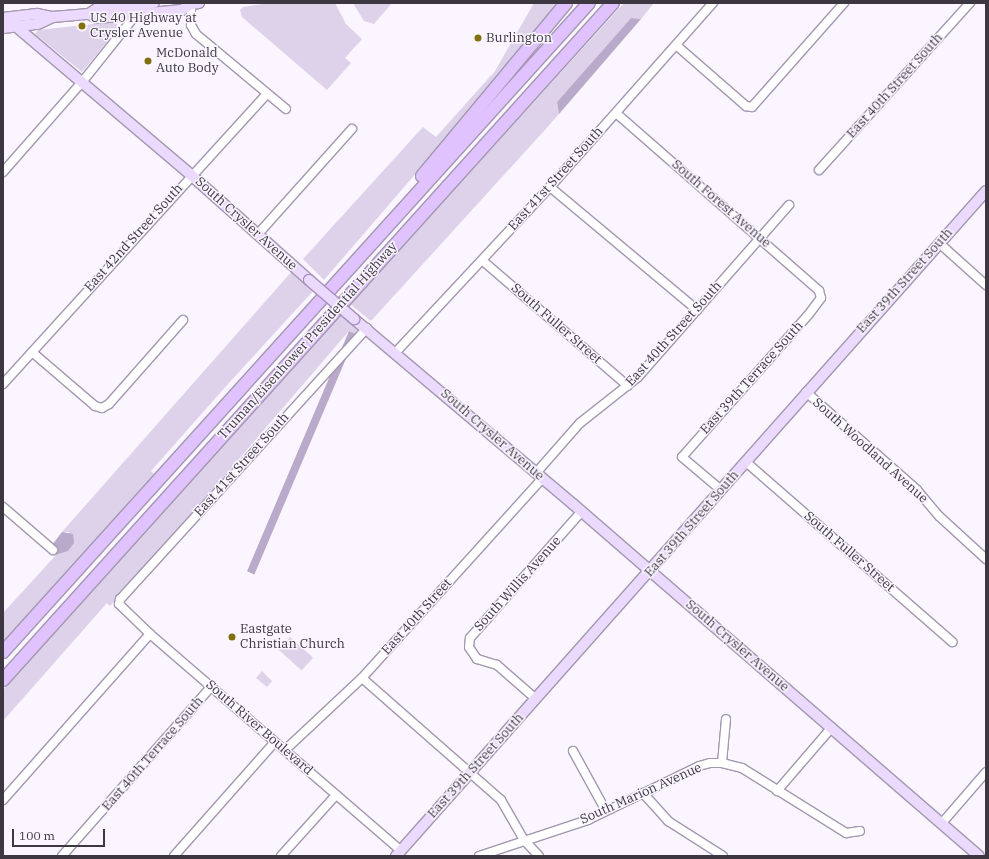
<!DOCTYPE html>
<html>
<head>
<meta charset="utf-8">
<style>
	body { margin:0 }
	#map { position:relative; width:989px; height:859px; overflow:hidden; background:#faf5ff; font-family:"IBM Plex Serif",serif }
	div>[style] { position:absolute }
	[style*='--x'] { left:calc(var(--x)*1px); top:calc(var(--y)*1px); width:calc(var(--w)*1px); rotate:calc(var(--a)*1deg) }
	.green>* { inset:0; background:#ded2eb; transform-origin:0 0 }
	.forest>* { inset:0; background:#b9a9ca; transform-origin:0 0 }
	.roads { filter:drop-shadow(1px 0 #a398af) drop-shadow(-1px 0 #a398af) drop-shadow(0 1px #a398af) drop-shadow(0 -1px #a398af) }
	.minor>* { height:8px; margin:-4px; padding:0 4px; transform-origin:4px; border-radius:4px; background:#fff }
	.major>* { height:10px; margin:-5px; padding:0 5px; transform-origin:5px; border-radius:5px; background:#ecdafe }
	.highway>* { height:12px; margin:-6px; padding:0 6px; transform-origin:6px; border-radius:6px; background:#e0c2fe }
	.bridges { filter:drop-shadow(1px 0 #a791bc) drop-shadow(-1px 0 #a791bc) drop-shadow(0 1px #a791bc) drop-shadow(0 -1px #a791bc) }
	.major-bridge>* { height:10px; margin:-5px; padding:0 5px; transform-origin:5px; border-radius:5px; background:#ecdafe }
	.dots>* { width:11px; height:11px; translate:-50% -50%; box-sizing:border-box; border:2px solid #faf5ff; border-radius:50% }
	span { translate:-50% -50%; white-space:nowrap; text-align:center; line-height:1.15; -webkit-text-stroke:3px #faf5ff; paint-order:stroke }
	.poi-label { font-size:13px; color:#3c3741 }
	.left { translate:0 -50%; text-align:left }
	.street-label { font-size:13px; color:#3c3741 }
	.frame { position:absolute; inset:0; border:4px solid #3c3741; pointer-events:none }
	.scale { position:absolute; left:12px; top:829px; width:93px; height:18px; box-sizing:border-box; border:2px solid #3c3741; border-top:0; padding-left:5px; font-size:12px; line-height:14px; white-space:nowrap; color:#3c3741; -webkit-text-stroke:3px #faf5ff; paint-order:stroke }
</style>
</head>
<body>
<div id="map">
	<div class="green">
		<div style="clip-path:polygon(270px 3px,335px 3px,346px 24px,362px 39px,345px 58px,351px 63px,327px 90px,242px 17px,240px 10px,243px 7px)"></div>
		<div style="clip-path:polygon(353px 3px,392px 3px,374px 24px,364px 21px)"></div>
		<div style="clip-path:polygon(534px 3px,557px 3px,467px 114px,324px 280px,303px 259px,423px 127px,436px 137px,495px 71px)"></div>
		<div style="clip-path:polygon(624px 3px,654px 3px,641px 19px,631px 18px,557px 102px,559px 114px,543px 132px,371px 321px,350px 304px)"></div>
		<div style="clip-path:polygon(113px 22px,117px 24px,118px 29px,82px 72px,35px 34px,38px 30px)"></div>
		<div style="clip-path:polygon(293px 270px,314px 290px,228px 384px,151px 471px,154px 474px,3px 643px,3px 613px,56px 555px,67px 551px,69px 532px,62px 532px)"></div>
		<div style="clip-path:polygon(342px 313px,357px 327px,356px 334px,349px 331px,171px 538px,110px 606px,107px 603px,3px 721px,3px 690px)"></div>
		<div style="left:290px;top:637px;width:31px;height:17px;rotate:42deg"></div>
		<div style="clip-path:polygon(262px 671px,272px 681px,267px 687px,256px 678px)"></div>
	</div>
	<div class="forest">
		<div style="clip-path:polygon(631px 18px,641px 19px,559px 114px,557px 102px)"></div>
		<div style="left:349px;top:331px;width:8px;height:261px;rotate:23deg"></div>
		<div style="clip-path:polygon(62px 532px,73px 534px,74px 543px,68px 551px,56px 555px,58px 550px,52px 545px)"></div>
	</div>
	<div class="roads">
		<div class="minor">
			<div style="--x:191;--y:4;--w:21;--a:90"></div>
			<div style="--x:191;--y:25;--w:10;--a:61"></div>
			<div style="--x:196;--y:34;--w:117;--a:39.8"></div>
			<div style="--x:676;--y:45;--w:93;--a:41.1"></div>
			<div style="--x:746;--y:106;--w:6;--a:9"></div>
			<div style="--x:752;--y:107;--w:139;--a:-48.5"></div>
			<div style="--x:616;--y:113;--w:270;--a:41.2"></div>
			<div style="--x:819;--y:291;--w:7;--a:74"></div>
			<div style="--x:821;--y:298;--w:20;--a:127"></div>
			<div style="--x:809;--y:314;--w:191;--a:131.6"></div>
			<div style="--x:682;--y:457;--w:51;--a:40.2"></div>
			<div style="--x:819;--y:170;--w:225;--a:-47.9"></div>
			<div style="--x:3;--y:172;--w:121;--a:-48.7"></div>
			<div style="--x:83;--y:81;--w:88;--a:-51.4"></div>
			<div style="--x:550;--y:187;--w:192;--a:39.9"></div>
			<div style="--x:258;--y:234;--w:141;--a:-48.2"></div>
			<div style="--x:939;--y:243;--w:63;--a:41.8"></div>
			<div style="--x:483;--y:261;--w:191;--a:40.8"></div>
			<div style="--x:367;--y:328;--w:367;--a:132.3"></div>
			<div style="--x:120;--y:599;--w:5;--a:101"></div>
			<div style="--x:119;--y:604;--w:43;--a:44.1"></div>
			<div style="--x:150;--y:634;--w:332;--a:40.8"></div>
			<div style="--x:32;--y:352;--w:83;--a:40.6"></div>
			<div style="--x:95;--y:406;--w:7;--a:16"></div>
			<div style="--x:102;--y:408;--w:8;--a:-30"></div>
			<div style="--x:109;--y:404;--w:112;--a:-48.6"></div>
			<div style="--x:396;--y:352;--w:226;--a:-47"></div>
			<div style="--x:550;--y:187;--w:246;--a:-48.5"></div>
			<div style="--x:3;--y:384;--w:392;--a:-47.7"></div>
			<div style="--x:806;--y:392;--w:148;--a:41.4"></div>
			<div style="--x:917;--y:490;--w:34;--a:50"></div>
			<div style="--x:939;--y:516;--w:64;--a:42.5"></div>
			<div style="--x:746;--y:462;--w:274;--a:41.1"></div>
			<div style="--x:536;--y:473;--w:67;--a:-48.7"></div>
			<div style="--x:580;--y:423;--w:74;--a:-38.4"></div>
			<div style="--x:638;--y:377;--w:229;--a:-48.7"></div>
			<div style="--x:3;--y:507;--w:66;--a:40.7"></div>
			<div style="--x:362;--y:678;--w:185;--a:41.3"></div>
			<div style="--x:501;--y:800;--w:46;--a:60.1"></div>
			<div style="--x:524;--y:840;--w:22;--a:47"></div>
			<div style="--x:536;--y:699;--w:52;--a:-138.9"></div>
			<div style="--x:497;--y:665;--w:21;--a:-163"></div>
			<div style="--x:477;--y:659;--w:14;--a:-124"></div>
			<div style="--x:469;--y:647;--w:9;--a:-84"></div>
			<div style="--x:470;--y:638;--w:168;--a:-48.6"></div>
			<div style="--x:285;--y:750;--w:105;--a:-43.1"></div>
			<div style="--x:362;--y:678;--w:268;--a:-47.9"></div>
			<div style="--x:573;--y:751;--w:68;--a:61.2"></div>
			<div style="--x:722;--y:763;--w:44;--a:-84.8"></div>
			<div style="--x:777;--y:791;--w:84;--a:-49.3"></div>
			<div style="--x:643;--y:793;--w:38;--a:48"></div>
			<div style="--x:668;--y:821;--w:65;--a:32.5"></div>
			<div style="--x:3;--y:800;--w:222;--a:-48.5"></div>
			<div style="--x:942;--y:823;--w:67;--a:-49.2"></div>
			<div style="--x:62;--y:856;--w:225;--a:-48.6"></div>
			<div style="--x:174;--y:856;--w:152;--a:-48.5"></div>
			<div style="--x:281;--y:856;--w:82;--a:-48"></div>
			<div style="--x:479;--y:856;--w:115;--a:-18.3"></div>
			<div style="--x:588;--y:820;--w:123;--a:-25.9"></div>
			<div style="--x:699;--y:766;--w:11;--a:-15"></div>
			<div style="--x:710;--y:763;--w:12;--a:0"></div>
			<div style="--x:722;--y:763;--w:21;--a:14"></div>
			<div style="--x:742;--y:768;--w:123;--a:32"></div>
			<div style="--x:846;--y:833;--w:14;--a:-8"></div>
		</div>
		<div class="major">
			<div style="--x:89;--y:14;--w:9;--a:27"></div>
			<div style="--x:97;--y:18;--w:85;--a:-5.4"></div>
			<div style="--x:182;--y:10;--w:11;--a:-34"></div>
			<div style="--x:191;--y:4;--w:8;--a:-7"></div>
			<div style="--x:3;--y:18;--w:34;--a:-7"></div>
			<div style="--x:37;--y:14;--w:16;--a:11"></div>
			<div style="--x:53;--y:17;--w:36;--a:-5"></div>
			<div style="--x:89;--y:14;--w:11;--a:-34"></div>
			<div style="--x:98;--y:8;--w:56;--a:-5.1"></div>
			<div style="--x:6;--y:18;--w:243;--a:40.3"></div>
			<div style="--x:191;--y:175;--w:158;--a:41.7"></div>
			<div style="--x:3;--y:28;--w:35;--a:-7"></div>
			<div style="--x:38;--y:24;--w:17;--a:-25"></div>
			<div style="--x:354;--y:319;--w:287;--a:40.2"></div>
			<div style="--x:573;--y:504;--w:537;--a:40.93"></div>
			<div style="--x:396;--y:856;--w:889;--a:-48.42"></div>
		</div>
		<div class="highway">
			<div style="--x:422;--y:176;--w:225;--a:-50.2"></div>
			<div style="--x:3;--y:652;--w:874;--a:-47.92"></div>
			<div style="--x:3;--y:680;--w:911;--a:-47.98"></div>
		</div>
	</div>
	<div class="bridges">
		<div class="major-bridge">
			<div style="--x:309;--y:280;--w:60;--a:40.9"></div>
		</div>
	</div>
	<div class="dots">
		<div style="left:82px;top:26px;background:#82700f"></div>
		<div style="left:478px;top:38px;background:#82700f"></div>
		<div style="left:148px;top:61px;background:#82700f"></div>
		<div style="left:232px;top:637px;background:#82700f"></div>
	</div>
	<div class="poi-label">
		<span class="left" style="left:90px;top:26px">US 40 Highway at<br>Crysler Avenue</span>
		<span class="left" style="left:486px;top:38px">Burlington</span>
		<span class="left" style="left:156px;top:61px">McDonald<br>Auto Body</span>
		<span class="left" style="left:240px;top:637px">Eastgate<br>Christian Church</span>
	</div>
	<div class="street-label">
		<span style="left:895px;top:86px;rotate:-48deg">East 40th Street South</span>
		<span style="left:556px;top:179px;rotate:-48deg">East 41st Street South</span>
		<span style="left:721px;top:204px;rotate:41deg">South Forest Avenue</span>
		<span style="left:246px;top:224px;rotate:42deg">South Crysler Avenue</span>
		<span style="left:134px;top:238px;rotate:-48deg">East 42nd Street South</span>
		<span style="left:905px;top:281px;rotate:-48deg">East 39th Street South</span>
		<span style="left:556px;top:324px;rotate:41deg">South Fuller Street</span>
		<span style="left:674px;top:334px;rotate:-48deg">East 40th Street South</span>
		<span style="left:308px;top:341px;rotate:-48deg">Truman/Eisenhower Presidential Highway</span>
		<span style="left:752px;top:378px;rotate:-48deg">East 39th Terrace South</span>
		<span style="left:492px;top:435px;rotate:41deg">South Crysler Avenue</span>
		<span style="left:870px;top:451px;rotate:42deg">South Woodland Avenue</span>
		<span style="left:242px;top:465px;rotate:-48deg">East 41st Street South</span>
		<span style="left:692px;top:524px;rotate:-49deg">East 39th Street South</span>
		<span style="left:849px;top:552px;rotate:41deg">South Fuller Street</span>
		<span style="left:518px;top:584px;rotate:-48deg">South Willis Avenue</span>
		<span style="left:417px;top:617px;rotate:-48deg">East 40th Street</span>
		<span style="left:737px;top:646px;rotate:41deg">South Crysler Avenue</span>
		<span style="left:259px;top:728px;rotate:41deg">South River Boulevard</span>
		<span style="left:153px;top:754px;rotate:-49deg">East 40th Terrace South</span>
		<span style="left:476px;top:766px;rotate:-48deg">East 39th Street South</span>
		<span style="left:641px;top:794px;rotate:-24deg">South Marion Avenue</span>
	</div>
	<div class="frame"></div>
	<div class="scale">100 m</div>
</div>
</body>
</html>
